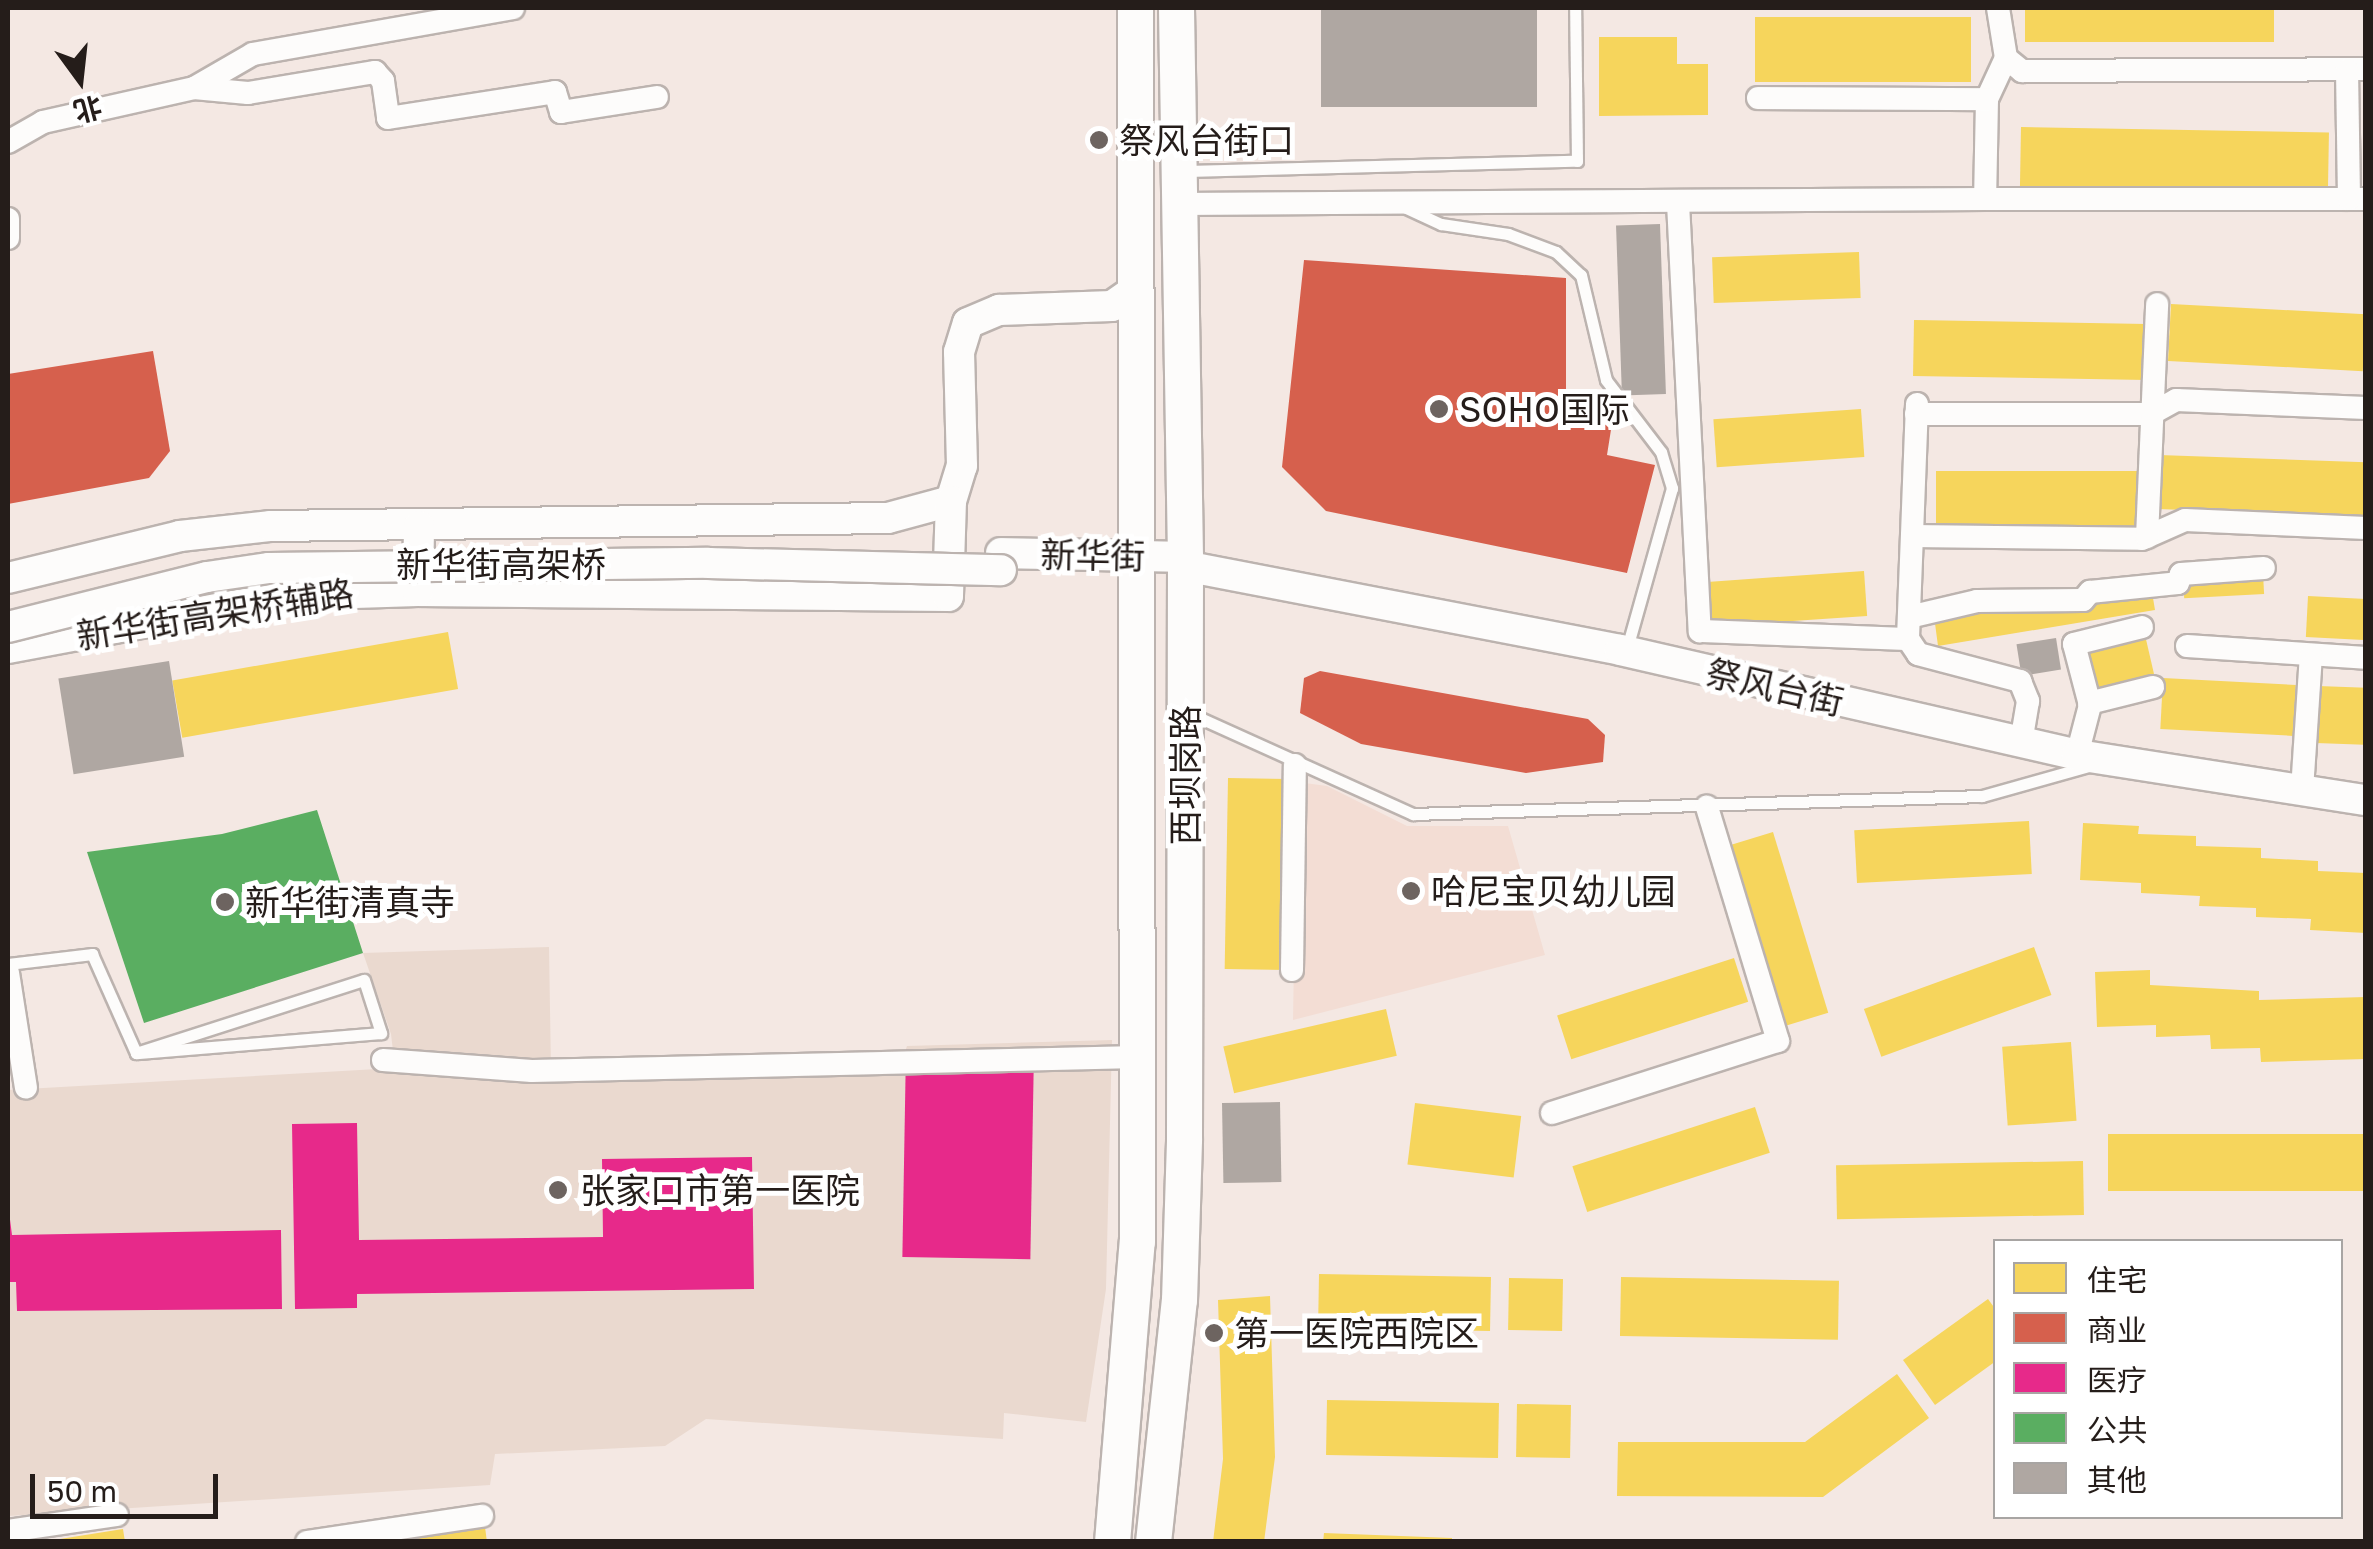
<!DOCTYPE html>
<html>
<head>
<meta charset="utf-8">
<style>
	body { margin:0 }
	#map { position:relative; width:2373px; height:1549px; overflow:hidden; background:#f4e8e3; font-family:"Golos Text","Noto Sans SC",sans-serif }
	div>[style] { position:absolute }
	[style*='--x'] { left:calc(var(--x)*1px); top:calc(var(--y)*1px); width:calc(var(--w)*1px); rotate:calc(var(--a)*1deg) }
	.built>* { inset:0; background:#f3ddd4 }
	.medical>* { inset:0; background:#ead9cf }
	.homes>* { inset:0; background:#f6d55c; transform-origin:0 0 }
	.shops>* { inset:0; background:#d6604d }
	.health>* { inset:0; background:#e7298a; transform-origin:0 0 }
	.public>* { inset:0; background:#5aae61 }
	.building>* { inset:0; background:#afa7a2; transform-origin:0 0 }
	.roads { filter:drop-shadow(2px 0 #bcb3af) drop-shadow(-2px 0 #bcb3af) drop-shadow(0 2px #bcb3af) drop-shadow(0 -2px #bcb3af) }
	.lane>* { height:11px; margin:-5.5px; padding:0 5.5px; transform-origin:5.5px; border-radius:5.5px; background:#fdfcfb }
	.street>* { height:22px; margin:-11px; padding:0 11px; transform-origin:11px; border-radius:11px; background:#fdfcfb }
	.secondary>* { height:30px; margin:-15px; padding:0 15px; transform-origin:15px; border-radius:15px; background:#fdfcfb }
	.primary>* { height:35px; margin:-17.5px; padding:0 17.5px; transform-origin:17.5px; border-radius:17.5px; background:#fdfcfb }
	.bridges { filter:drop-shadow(2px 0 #bcb3af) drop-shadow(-2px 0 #bcb3af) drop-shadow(0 2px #bcb3af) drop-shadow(0 -2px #bcb3af) }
	.secondary-bridge>* { height:30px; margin:-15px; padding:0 15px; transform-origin:15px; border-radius:15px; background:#fdfcfb }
	.dots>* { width:28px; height:28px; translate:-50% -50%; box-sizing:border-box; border:5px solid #fff; border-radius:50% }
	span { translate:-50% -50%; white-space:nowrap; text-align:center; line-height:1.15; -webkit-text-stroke:10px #fff; paint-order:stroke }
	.poi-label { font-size:35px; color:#251d1a }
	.left { translate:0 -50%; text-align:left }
	.street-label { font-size:35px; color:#251d1a }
	.frame { position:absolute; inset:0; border:10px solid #251d1a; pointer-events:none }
	.legend { position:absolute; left:1993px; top:1239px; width:350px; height:280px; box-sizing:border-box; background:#fff; border:2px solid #a8a5a3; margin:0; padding:12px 18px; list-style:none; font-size:30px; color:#251d1a }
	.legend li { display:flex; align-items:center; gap:20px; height:50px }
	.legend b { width:50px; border:2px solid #a8a5a3 }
	.north { position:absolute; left:30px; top:30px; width:100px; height:100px; -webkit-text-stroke:8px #fff; paint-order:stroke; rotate:165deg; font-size:28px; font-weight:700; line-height:40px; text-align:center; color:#251d1a }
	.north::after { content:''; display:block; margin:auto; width:35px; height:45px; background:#251d1a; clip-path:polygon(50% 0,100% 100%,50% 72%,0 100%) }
	.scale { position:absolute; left:30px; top:1474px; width:188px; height:45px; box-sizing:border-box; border:5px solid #251d1a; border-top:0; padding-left:12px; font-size:30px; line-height:35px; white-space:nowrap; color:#251d1a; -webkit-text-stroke:8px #fff; paint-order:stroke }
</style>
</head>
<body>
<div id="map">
	<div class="built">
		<div style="clip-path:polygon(1297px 782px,1327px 786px,1407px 826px,1508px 826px,1545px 955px,1293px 1020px)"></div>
	</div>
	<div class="medical">
		<div style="clip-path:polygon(549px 947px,551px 1070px,902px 1061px,907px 1046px,1112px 1040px,1106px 1289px,1086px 1422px,1004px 1413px,1003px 1439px,706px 1419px,665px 1446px,495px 1454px,490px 1485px,8px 1516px,8px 1090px,395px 1068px,391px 1034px,363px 953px)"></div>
	</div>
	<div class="homes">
		<div style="left:2025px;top:8px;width:249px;height:34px"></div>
		<div style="left:1755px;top:17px;width:216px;height:65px"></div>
		<div style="clip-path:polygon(1599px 37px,1677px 37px,1677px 64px,1708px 64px,1708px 115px,1599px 116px)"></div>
		<div style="left:2021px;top:127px;width:308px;height:62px;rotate:1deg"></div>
		<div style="left:1859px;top:252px;width:46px;height:147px;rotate:88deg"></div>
		<div style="left:2171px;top:304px;width:195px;height:57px;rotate:3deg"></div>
		<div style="left:1914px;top:320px;width:233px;height:56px;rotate:1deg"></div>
		<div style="left:1861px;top:409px;width:48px;height:148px;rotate:86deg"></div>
		<div style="left:2159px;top:455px;width:207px;height:54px;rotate:2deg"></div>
		<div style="left:1936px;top:471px;width:204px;height:58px"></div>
		<div style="left:1864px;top:571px;width:45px;height:157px;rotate:86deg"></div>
		<div style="left:2263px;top:573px;width:21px;height:80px;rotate:87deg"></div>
		<div style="clip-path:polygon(2151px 586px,2155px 610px,1938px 646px,1934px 616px,2000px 606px,2001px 614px)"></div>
		<div style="left:2308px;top:596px;width:58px;height:41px;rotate:3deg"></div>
		<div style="left:448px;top:632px;width:58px;height:280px;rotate:80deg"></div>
		<div style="left:2145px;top:635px;width:45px;height:64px;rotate:77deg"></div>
		<div style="left:2163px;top:678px;width:133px;height:51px;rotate:3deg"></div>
		<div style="left:2318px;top:686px;width:48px;height:57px;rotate:2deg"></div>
		<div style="left:1228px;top:778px;width:62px;height:191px;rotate:1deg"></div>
		<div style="left:2029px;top:821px;width:53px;height:175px;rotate:87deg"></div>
		<div style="clip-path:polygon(2083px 823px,2139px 826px,2138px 834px,2196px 836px,2196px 846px,2261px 848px,2261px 858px,2318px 861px,2318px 871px,2366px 873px,2366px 933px,2310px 930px,2311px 919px,2256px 917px,2256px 908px,2199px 906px,2200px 896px,2141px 893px,2141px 883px,2080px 880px)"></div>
		<div style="left:1773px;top:832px;width:189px;height:47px;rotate:73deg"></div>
		<div style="left:2034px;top:947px;width:51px;height:181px;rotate:70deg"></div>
		<div style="left:1734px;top:958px;width:46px;height:186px;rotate:72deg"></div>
		<div style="clip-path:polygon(2150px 970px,2150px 985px,2259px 991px,2259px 1000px,2366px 997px,2366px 1059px,2261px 1062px,2260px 1048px,2211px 1049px,2210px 1035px,2156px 1037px,2156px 1025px,2097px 1027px,2095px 972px)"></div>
		<div style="left:1386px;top:1009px;width:48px;height:167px;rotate:77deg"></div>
		<div style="left:2071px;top:1042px;width:79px;height:69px;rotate:86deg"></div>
		<div style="left:1415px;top:1103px;width:107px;height:62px;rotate:7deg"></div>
		<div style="left:1755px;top:1107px;width:48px;height:192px;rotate:72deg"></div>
		<div style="left:2366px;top:1134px;width:57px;height:258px;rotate:90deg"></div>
		<div style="left:2083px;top:1161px;width:54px;height:247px;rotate:89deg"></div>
		<div style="left:1319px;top:1274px;width:172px;height:54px;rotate:1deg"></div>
		<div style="left:1621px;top:1277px;width:218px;height:59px;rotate:1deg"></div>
		<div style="left:1509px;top:1278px;width:54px;height:52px;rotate:1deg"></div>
		<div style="clip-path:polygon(1270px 1296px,1275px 1457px,1264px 1542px,1213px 1542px,1223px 1459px,1218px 1300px)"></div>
		<div style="clip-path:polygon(1988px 1299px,1996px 1310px,1996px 1361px,1935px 1405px,1903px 1360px)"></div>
		<div style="clip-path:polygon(1897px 1374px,1929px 1418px,1823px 1497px,1617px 1496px,1618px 1442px,1805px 1442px)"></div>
		<div style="left:1327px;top:1400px;width:172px;height:55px;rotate:1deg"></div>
		<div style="left:1517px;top:1404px;width:54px;height:53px;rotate:1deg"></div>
		<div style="clip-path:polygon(485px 1527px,487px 1542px,395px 1542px,394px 1539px)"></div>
		<div style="clip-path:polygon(123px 1529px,125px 1542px,60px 1542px,60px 1539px)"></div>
		<div style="clip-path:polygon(1324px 1533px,1452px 1538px,1452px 1542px,1323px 1542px)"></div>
	</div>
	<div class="shops">
		<div style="clip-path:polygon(1304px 260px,1566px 278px,1566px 400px,1613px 417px,1607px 455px,1655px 465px,1627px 573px,1326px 511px,1282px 467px)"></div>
		<div style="clip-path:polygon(153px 351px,170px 451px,149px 478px,8px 504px,8px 374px)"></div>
		<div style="clip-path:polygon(1320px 671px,1588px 719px,1605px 735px,1603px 762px,1526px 773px,1361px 744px,1300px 713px,1304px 678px)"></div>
	</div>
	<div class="health">
		<div style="left:906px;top:1049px;width:128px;height:208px;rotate:1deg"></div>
		<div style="clip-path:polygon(357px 1123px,359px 1240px,603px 1237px,602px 1159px,752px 1157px,754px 1289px,357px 1294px,357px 1308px,295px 1309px,292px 1124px)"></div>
		<div style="clip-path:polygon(8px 1204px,12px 1235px,281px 1230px,282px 1309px,17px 1311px,16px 1282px,8px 1282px)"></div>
	</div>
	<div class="public">
		<div style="clip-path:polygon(317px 810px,363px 953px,144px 1023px,87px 852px,222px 834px)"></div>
	</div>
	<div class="building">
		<div style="left:1321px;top:8px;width:216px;height:99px"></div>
		<div style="left:1660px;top:224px;width:170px;height:44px;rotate:88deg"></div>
		<div style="left:2056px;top:638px;width:32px;height:40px;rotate:81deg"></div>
		<div style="left:169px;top:661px;width:97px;height:112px;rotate:81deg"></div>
		<div style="left:1280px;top:1102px;width:80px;height:58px;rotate:89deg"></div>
	</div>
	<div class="roads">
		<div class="lane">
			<div style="--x:1183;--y:171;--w:394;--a:-1.5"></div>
			<div style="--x:1577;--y:161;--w:153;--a:-90.7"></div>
			<div style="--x:1404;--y:207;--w:41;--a:24.7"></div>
			<div style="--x:1441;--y:224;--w:68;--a:8.5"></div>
			<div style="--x:1508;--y:234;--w:51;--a:20.6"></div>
			<div style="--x:1556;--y:252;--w:34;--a:43"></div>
			<div style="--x:1581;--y:275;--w:108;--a:76.6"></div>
			<div style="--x:1606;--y:380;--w:91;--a:52.6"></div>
			<div style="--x:1661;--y:452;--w:38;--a:73"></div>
			<div style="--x:1672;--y:488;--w:166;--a:105.7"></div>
			<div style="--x:1189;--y:713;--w:246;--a:24.3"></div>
			<div style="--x:1413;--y:814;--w:569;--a:-1.81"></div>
			<div style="--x:1982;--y:796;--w:111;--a:-15.7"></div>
			<div style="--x:8;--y:964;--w:85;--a:-6.8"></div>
			<div style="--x:92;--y:954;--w:108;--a:66"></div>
			<div style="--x:364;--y:980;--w:56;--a:72.2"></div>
			<div style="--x:381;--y:1033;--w:246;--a:175.3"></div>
			<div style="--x:136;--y:1053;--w:239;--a:-17.8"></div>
		</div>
		<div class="street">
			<div style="--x:1998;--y:8;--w:51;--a:80.9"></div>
			<div style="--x:2006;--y:58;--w:21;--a:39"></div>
			<div style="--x:2022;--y:71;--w:344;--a:-0.3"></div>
			<div style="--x:2006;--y:58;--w:45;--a:114.9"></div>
			<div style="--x:1987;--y:99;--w:100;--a:91.1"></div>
			<div style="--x:1985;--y:199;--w:381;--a:0"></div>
			<div style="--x:2347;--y:70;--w:129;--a:89.1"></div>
			<div style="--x:194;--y:88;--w:54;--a:5.3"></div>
			<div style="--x:248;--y:93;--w:129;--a:-9.4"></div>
			<div style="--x:375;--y:72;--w:12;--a:48"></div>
			<div style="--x:383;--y:81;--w:37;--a:82"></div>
			<div style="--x:388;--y:118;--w:169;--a:-8.8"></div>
			<div style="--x:555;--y:92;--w:21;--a:73"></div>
			<div style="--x:561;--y:112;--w:97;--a:-8.9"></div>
			<div style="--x:1758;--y:98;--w:229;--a:0.3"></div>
			<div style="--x:8;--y:142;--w:40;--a:-29.7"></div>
			<div style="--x:43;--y:122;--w:155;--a:-12.7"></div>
			<div style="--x:194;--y:88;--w:68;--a:-30"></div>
			<div style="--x:253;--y:54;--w:264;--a:-10"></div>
			<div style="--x:1678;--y:203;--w:429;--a:87.1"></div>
			<div style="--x:1700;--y:631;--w:208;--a:2.2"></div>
			<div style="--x:1179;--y:204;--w:806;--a:-0.36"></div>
			<div style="--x:8;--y:219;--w:19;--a:90"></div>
			<div style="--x:1917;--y:404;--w:235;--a:92.2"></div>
			<div style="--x:1908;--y:639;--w:18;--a:56"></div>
			<div style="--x:1918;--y:654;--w:106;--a:14.8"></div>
			<div style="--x:2020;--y:681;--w:22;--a:68"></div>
			<div style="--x:2028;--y:701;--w:43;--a:99.5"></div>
			<div style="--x:1916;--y:414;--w:235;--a:0"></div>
			<div style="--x:2151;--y:414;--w:29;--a:-29"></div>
			<div style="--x:2176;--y:400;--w:190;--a:2.4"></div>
			<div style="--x:1912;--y:536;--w:230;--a:0.7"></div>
			<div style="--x:2142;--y:539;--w:47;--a:-23.8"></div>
			<div style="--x:2185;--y:520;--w:181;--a:2.5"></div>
			<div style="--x:2147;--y:537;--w:233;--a:-87.5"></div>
			<div style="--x:1909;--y:617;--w:70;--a:-13.2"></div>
			<div style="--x:1977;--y:601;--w:106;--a:-0.5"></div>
			<div style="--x:2083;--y:600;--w:11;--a:-49"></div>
			<div style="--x:2090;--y:592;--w:88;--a:-5.8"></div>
			<div style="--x:2178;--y:583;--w:9;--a:-72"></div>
			<div style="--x:2181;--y:574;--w:83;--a:-4.1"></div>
			<div style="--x:2187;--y:646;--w:179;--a:3.8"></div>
			<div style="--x:2089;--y:703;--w:66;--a:-14"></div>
			<div style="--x:2077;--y:755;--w:52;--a:-75.4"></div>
			<div style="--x:2090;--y:705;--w:63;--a:-104.7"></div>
			<div style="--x:2074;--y:644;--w:70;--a:-14"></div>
			<div style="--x:2302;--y:790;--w:135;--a:-86.2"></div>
			<div style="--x:1292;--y:970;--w:205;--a:-89.2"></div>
			<div style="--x:8;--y:973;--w:116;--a:81.1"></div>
			<div style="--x:383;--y:1060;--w:149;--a:4.2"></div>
			<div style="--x:532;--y:1071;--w:606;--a:-1.32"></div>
			<div style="--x:1552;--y:1113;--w:237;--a:-17.7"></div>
			<div style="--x:1778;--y:1041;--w:245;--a:-106.9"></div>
			<div style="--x:8;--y:1531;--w:110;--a:-8.4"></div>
			<div style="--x:307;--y:1542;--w:177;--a:-8.5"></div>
		</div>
		<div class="secondary">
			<div style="--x:1001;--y:553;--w:184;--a:1.2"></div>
			<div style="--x:1185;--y:566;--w:443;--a:10.9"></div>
			<div style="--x:1620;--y:650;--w:469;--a:12.9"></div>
			<div style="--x:2077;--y:755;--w:292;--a:8.9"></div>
			<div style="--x:8;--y:578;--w:177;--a:-13.7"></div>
			<div style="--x:180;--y:536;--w:92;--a:-6.3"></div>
			<div style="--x:271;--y:526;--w:617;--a:-0.74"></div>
			<div style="--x:888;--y:518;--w:65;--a:-15.1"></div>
			<div style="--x:951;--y:501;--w:37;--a:-73"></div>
			<div style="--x:962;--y:466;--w:114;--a:-91.5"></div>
			<div style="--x:959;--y:352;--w:30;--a:-73"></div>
			<div style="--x:968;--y:323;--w:34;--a:-23"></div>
			<div style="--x:999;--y:310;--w:113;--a:-2"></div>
			<div style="--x:1112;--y:306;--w:28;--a:-35"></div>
			<div style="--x:418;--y:591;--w:530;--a:0.54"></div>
			<div style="--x:948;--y:596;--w:95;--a:-88.2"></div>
			<div style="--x:8;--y:648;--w:288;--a:-10.6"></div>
			<div style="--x:291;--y:595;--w:127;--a:-1.8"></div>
			<div style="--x:418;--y:591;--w:65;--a:-89.1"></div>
		</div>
		<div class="primary">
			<div style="--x:1112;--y:1542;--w:302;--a:-85.3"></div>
			<div style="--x:1137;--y:1241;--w:1233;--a:-90.09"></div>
			<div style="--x:1153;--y:1542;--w:243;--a:-83.9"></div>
			<div style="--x:1179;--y:1300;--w:162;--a:-88.2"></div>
			<div style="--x:1184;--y:1138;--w:581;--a:-89.9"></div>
			<div style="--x:1185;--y:557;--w:549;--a:-90.94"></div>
		</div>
	</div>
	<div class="bridges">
		<div class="secondary-bridge">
			<div style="--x:8;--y:627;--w:205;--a:-14.1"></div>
			<div style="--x:207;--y:577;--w:63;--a:-8.3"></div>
			<div style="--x:269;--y:568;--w:439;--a:-0.7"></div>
			<div style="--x:708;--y:563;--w:293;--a:1.4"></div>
		</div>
	</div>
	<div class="dots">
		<div style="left:1099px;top:140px;background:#6d6460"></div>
		<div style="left:1439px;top:409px;background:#6d6460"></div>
		<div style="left:1411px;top:891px;background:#6d6460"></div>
		<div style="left:225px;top:902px;background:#6d6460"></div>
		<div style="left:558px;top:1190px;background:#6d6460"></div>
		<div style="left:1214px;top:1333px;background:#6d6460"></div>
	</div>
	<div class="poi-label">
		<span class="left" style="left:1119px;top:140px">祭风台街口</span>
		<span class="left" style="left:1459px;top:409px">SOHO国际</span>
		<span class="left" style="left:1431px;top:891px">哈尼宝贝幼儿园</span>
		<span class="left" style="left:245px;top:902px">新华街清真寺</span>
		<span class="left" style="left:580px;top:1190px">张家口市第一医院</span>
		<span class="left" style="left:1234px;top:1333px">第一医院西院区</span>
	</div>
	<div class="street-label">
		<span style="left:1093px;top:555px;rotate:1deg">新华街</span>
		<span style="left:501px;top:564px">新华街高架桥</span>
		<span style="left:215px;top:614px;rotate:-9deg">新华街高架桥辅路</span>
		<span style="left:1775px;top:687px;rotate:13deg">祭风台街</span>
		<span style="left:1185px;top:775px;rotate:-90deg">西坝岗路</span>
	</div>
	<div class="frame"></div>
	<ul class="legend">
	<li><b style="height:28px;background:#f6d55c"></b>住宅</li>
	<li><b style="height:28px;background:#d6604d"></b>商业</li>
	<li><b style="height:28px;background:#e7298a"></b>医疗</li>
	<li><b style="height:28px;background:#5aae61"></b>公共</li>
	<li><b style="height:28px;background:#afa7a2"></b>其他</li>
	</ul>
	<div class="north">北</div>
	<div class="scale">50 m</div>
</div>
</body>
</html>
